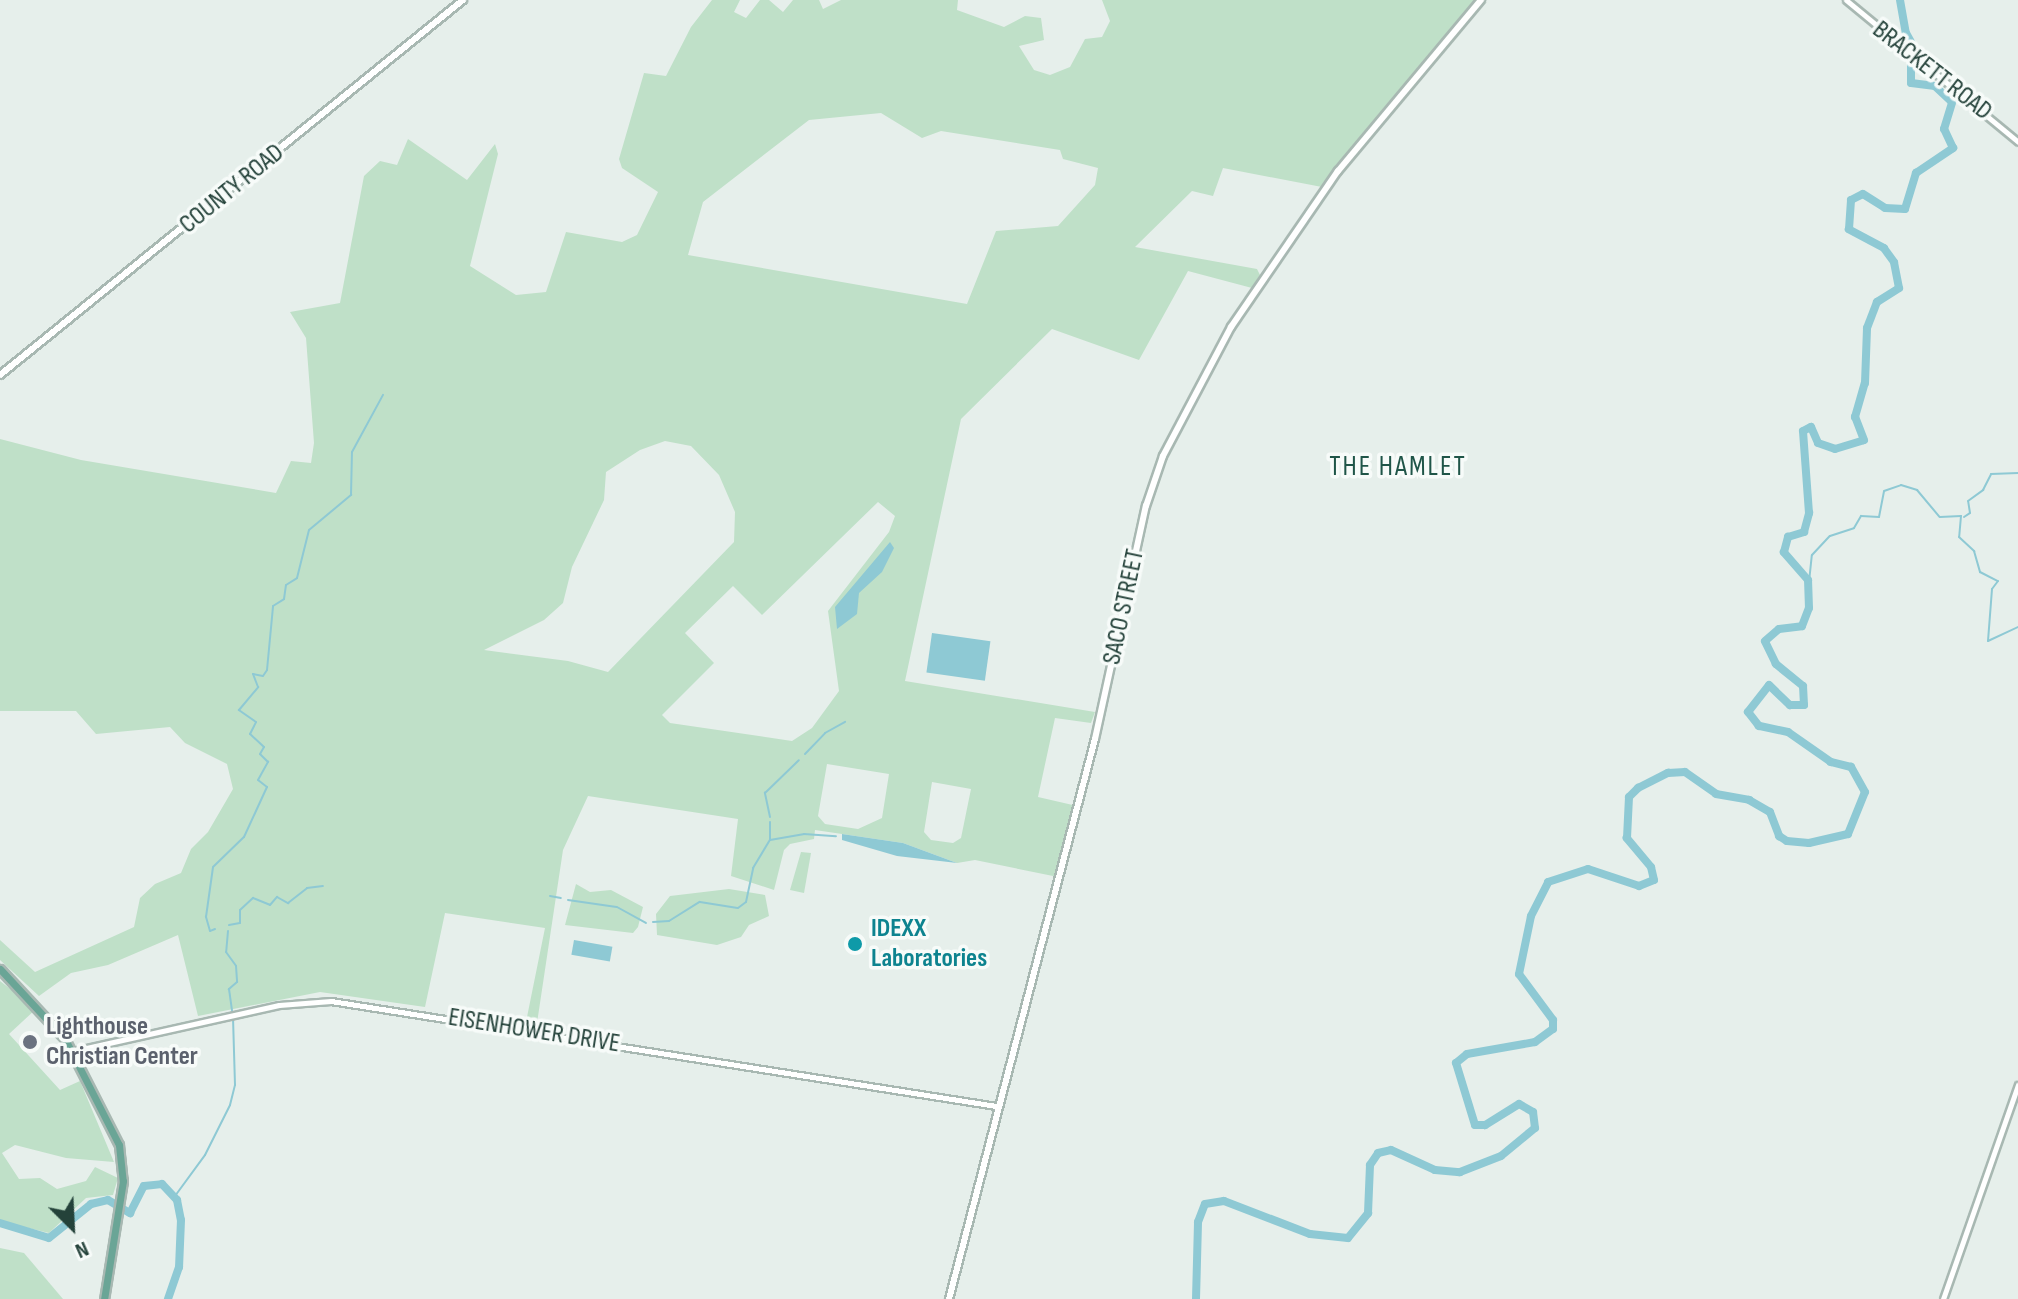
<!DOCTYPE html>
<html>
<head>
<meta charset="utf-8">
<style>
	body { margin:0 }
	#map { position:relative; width:2018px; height:1299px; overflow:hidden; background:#e6efeb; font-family:"Sofia Sans Condensed",sans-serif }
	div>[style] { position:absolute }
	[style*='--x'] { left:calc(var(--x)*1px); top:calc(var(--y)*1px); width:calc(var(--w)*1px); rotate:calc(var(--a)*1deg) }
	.green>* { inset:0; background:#bfe0c8 }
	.water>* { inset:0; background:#8ec9d4; transform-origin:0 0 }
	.stream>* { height:2px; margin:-1px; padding:0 1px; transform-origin:1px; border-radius:1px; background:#8ec9d4 }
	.river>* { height:8px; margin:-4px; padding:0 4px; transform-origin:4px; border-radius:4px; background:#8ec9d4 }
	.roads { filter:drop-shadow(2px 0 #a8b8b2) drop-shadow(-2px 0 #a8b8b2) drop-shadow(0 2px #a8b8b2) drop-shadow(0 -2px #a8b8b2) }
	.tertiary>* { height:5px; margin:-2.5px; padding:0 2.5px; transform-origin:2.5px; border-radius:2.5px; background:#fff }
	.secondary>* { height:6px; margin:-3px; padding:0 3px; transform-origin:3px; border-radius:3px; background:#fff }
	.primary>* { height:7px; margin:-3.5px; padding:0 3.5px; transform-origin:3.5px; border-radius:3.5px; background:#6aa596 }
	.dots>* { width:22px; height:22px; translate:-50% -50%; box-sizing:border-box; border:4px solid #f7fbf9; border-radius:50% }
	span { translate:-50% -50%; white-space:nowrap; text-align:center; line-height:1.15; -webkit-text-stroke:7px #f7fbf9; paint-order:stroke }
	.street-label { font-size:26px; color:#24423a }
	.culture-label { font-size:26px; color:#0d838f; font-weight:700 }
	.left { translate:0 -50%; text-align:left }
	.worship-label { font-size:26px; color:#5b616d; font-weight:700 }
	.neighbourhood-label { font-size:28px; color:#1f5548; letter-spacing:2px }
	.north { position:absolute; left:32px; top:1187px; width:80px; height:80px; -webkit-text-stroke:6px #f7fbf9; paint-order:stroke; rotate:156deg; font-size:22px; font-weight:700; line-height:32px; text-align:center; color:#24423a }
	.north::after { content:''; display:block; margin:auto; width:28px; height:36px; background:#24423a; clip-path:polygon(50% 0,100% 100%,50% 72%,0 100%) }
</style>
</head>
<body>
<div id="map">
	<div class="green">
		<div style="clip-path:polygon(evenodd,712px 0,740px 0,734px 12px,746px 18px,760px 0,769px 0,783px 12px,793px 0,819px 0,823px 9px,841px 0,958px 0,957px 10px,1004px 27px,1025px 16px,1041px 18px,1044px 40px,1019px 46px,1034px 70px,1050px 75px,1070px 67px,1085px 39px,1102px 37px,1110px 21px,1102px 0,1475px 0,1322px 187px,1223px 168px,1213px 196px,1192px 191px,1135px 247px,1257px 269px,1260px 275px,1252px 288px,1188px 271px,1139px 360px,1052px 329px,961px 419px,905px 681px,1095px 712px,1091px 723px,1055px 718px,1038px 797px,1077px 806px,1058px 877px,975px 860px,957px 863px,903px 843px,815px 830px,814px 839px,790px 844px,784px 850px,774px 890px,731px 876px,738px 819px,588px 796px,563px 850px,537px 1023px,526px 1022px,545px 928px,445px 913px,425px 1007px,320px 992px,198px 1016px,178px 935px,108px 965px,71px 973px,39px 996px,0 960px,0 940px,35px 972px,134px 927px,140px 898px,155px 884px,181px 873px,191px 849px,208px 832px,233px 789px,227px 764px,185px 743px,170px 727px,96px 734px,76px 711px,0 711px,0 439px,81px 460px,276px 493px,291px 461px,311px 463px,314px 443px,306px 338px,290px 312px,340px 303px,364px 176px,380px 161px,397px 165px,408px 139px,467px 180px,495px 144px,498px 154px,470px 266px,516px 295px,546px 292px,566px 232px,622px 242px,637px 235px,658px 192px,622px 168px,619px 159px,644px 73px,666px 76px,691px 27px,712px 0,881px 113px,922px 138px,941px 131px,1060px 150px,1063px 159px,1098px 168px,1095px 185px,1058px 226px,996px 231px,967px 304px,688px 255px,703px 202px,809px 120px,881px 113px,712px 0,665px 441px,691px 446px,719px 475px,735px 512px,734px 542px,608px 672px,568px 661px,484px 650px,544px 620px,563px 603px,572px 567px,604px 500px,606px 472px,640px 450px,665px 441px,712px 0,878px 502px,895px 516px,889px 532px,828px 611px,839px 691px,812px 728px,792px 741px,670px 723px,662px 715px,714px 663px,685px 633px,733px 586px,762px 615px,878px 502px,712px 0,827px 764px,889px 774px,882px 818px,858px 829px,825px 824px,818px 816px,827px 764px,712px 0,932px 782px,971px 789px,961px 838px,953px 843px,931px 840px,924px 832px,932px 782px)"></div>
		<div style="clip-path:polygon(801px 852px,811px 853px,804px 893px,790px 890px)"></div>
		<div style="clip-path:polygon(576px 884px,590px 892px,611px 890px,643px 907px,638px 927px,633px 933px,565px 925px)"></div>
		<div style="clip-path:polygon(729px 889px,765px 895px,769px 916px,749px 925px,741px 937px,717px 945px,657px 935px,656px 914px,670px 896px)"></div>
		<div style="clip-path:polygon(0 981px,36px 1009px,9px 1034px,60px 1090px,80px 1081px,114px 1162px,66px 1158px,15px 1145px,2px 1153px,19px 1179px,40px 1178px,57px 1189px,86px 1181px,95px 1167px,118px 1178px,113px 1195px,86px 1198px,49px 1233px,0 1221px)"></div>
		<div style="clip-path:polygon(0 1248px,24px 1253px,63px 1299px,0 1299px)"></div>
	</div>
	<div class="water">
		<div style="clip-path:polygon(890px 542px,894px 548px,882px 572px,859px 593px,857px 614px,837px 629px,835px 607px)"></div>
		<div style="left:932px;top:633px;width:59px;height:40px;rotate:8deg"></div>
		<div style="clip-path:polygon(842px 834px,903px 843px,957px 863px,897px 856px,842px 840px)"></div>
		<div style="left:574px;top:940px;width:39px;height:15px;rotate:10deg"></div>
	</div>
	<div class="stream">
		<div style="--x:1964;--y:517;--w:7;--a:-34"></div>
		<div style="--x:1970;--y:513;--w:12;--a:-99"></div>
		<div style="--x:1968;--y:501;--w:19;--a:-36"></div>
		<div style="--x:1983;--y:490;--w:18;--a:-63"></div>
		<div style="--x:1991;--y:474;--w:27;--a:-2"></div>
		<div style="--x:1809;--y:582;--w:27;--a:-84"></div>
		<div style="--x:1812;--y:555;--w:26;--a:-47"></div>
		<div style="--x:1830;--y:536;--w:25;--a:-18"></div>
		<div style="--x:1854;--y:528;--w:14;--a:-60"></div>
		<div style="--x:1861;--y:516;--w:18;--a:3"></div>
		<div style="--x:1879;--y:517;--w:26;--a:-79"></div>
		<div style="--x:1884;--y:491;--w:18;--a:-19"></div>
		<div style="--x:1901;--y:485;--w:17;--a:17"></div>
		<div style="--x:1917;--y:490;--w:35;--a:50"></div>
		<div style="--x:1940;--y:517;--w:21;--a:-3"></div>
		<div style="--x:1961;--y:516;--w:21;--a:95"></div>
		<div style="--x:1959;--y:537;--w:21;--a:43"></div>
		<div style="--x:1974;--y:551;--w:22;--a:74"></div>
		<div style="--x:1980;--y:572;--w:20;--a:27"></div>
		<div style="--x:1998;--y:581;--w:10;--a:127"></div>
		<div style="--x:1992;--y:589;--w:52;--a:94.4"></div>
		<div style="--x:1988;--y:641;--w:33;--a:-25"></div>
		<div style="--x:805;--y:754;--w:29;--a:-46"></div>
		<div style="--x:825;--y:733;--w:23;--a:-29"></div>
		<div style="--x:770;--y:817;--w:25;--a:-102"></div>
		<div style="--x:765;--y:793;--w:47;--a:-44.1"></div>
		<div style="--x:770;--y:839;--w:17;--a:-90"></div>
		<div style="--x:550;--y:896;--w:11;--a:10"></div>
		<div style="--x:568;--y:900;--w:49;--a:8.1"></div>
		<div style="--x:617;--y:907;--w:33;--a:29"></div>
		<div style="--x:653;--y:922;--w:16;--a:-4"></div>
		<div style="--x:669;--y:921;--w:36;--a:-32"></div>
		<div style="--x:700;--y:902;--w:38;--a:9"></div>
		<div style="--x:738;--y:908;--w:10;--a:-37"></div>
		<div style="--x:746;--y:902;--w:35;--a:-78"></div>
		<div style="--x:753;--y:868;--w:33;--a:-59"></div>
		<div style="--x:770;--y:840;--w:35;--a:-10"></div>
		<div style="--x:804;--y:834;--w:32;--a:4"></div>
		<div style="--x:229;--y:925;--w:11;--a:-10"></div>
		<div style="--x:240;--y:923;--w:13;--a:-90"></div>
		<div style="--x:240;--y:910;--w:18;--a:-43"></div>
		<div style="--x:253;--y:898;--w:18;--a:22"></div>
		<div style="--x:270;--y:905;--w:11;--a:-49"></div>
		<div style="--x:277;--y:897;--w:13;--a:29"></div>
		<div style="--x:288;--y:903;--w:24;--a:-38"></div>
		<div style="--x:307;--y:888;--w:16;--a:-7"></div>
		<div style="--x:215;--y:929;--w:5;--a:158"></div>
		<div style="--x:210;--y:931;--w:15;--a:-106"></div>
		<div style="--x:206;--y:917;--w:50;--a:-82"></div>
		<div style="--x:213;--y:867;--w:43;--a:-44.1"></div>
		<div style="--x:244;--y:837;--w:55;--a:-65.3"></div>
		<div style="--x:267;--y:787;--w:11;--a:-142"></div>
		<div style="--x:258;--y:780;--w:21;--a:-61"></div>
		<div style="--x:268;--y:762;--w:11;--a:-135"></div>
		<div style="--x:260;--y:754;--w:8;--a:-60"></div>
		<div style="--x:264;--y:747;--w:19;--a:-137"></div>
		<div style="--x:250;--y:734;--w:13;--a:-63"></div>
		<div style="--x:256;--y:722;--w:21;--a:-145"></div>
		<div style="--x:239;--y:710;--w:30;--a:-50"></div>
		<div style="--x:258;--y:687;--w:14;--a:-111"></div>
		<div style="--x:253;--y:674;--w:10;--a:11"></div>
		<div style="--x:263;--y:676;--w:7;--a:-56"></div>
		<div style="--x:267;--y:670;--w:64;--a:-84.6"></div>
		<div style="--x:273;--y:606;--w:13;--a:-32"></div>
		<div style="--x:284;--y:599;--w:14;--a:-82"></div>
		<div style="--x:286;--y:585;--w:13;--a:-32"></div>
		<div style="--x:297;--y:578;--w:49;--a:-76"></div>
		<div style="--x:309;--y:530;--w:55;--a:-39.8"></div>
		<div style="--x:351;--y:495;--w:43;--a:-88.7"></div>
		<div style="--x:352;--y:452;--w:65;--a:-61.5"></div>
		<div style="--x:228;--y:931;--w:21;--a:95"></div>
		<div style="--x:226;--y:952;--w:17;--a:54"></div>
		<div style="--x:236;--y:966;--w:16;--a:86"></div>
		<div style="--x:237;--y:982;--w:11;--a:139"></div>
		<div style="--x:229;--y:989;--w:22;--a:82"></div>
		<div style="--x:175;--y:1196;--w:51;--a:-53.8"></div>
		<div style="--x:205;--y:1155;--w:56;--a:-63.4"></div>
		<div style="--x:230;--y:1105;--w:21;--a:-76"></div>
		<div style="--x:235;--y:1085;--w:67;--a:-91.7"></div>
	</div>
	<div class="river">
		<div style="--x:1900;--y:0;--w:34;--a:80"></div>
		<div style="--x:1906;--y:33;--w:18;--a:61"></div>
		<div style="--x:0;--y:1223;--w:51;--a:17"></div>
		<div style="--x:49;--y:1238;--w:54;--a:-39"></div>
		<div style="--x:91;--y:1204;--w:17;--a:-13"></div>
		<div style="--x:108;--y:1200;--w:26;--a:31"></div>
		<div style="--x:130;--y:1213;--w:30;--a:-63"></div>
		<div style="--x:144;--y:1186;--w:18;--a:-6"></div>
		<div style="--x:162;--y:1184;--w:22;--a:47"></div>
		<div style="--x:177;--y:1200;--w:20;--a:79"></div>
		<div style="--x:181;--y:1220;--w:47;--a:92.4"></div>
		<div style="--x:179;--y:1267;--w:34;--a:109"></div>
		<div style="--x:1196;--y:1299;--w:77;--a:-88.5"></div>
		<div style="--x:1198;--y:1222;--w:19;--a:-69"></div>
		<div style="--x:1205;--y:1204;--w:19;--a:-9"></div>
		<div style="--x:1224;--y:1201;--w:92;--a:21"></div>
		<div style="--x:1310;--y:1234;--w:38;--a:6"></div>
		<div style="--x:1348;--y:1238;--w:32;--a:-51"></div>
		<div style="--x:1368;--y:1213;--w:48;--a:-87.6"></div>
		<div style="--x:1370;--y:1165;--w:14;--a:-56"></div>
		<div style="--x:1378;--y:1153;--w:13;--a:-13"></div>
		<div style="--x:1391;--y:1150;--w:48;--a:24.4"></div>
		<div style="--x:1435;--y:1170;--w:25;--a:5"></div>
		<div style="--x:1460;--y:1172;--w:44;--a:-21.3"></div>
		<div style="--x:1501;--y:1156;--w:44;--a:-39.5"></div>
		<div style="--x:1535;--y:1128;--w:16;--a:-97"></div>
		<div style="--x:1533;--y:1112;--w:16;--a:-150"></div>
		<div style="--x:1519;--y:1104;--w:40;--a:148"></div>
		<div style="--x:1485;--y:1125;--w:10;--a:180"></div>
		<div style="--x:1475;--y:1125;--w:65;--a:-107"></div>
		<div style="--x:1456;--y:1063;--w:14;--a:-39"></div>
		<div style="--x:1467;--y:1054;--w:69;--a:-10"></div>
		<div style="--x:1535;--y:1042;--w:22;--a:-36"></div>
		<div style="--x:1553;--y:1029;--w:9;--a:-90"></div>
		<div style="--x:1553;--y:1020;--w:57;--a:-126.5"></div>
		<div style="--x:1519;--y:974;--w:59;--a:-78.3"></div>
		<div style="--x:1531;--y:916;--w:38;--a:-63"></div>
		<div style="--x:1548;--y:882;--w:42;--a:-18"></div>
		<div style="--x:1588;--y:869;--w:54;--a:18.4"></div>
		<div style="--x:1639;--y:886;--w:16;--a:-22"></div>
		<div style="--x:1654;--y:880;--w:13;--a:-103"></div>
		<div style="--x:1651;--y:867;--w:38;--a:-130"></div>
		<div style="--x:1627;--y:838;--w:41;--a:-87.2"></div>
		<div style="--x:1629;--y:797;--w:13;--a:-45"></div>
		<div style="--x:1638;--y:788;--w:34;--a:-27"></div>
		<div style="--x:1668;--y:773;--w:17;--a:-3"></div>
		<div style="--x:1685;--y:772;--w:38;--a:35"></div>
		<div style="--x:1716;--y:794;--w:34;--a:10"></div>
		<div style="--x:1749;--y:800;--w:24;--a:30"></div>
		<div style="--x:1770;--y:812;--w:26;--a:69"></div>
		<div style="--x:1779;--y:836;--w:9;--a:32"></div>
		<div style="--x:1787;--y:841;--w:22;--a:5"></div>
		<div style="--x:1809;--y:843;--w:40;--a:-13"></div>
		<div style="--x:1848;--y:834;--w:45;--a:-68"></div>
		<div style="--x:1865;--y:792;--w:29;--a:-119"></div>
		<div style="--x:1851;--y:767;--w:21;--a:-166"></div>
		<div style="--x:1831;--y:762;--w:52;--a:-145.1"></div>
		<div style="--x:1788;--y:732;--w:30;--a:-168"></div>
		<div style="--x:1759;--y:726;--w:18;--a:-128"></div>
		<div style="--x:1748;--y:712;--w:34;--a:-52"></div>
		<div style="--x:1769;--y:685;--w:29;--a:44"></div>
		<div style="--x:1790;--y:705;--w:14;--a:0"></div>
		<div style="--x:1804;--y:705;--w:19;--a:-93"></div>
		<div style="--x:1803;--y:686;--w:35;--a:-141"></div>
		<div style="--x:1776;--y:664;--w:25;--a:-116"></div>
		<div style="--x:1765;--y:641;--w:18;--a:-41"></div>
		<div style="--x:1779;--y:629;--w:23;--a:-7"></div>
		<div style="--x:1802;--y:626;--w:19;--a:-69"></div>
		<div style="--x:1809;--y:608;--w:28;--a:-92"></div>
		<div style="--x:1808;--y:580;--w:37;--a:-131"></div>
		<div style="--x:1784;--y:552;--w:16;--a:-75"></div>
		<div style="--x:1788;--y:537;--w:17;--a:-17"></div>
		<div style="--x:1804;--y:532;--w:20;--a:-75"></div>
		<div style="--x:1809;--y:513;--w:82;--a:-94.2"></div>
		<div style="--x:1803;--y:431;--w:9;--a:-27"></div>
		<div style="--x:1811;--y:427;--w:17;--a:66"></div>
		<div style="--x:1818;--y:443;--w:18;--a:19"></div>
		<div style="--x:1835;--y:449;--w:30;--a:-17"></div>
		<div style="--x:1864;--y:440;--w:25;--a:-111"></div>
		<div style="--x:1855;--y:417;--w:35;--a:-74"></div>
		<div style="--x:1865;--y:383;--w:55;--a:-87.9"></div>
		<div style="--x:1867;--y:328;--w:28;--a:-69"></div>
		<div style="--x:1877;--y:302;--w:26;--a:-32"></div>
		<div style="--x:1899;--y:288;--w:26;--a:-101"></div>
		<div style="--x:1894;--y:262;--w:17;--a:-126"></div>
		<div style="--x:1884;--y:248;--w:40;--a:-152"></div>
		<div style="--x:1849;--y:229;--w:29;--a:-86"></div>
		<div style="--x:1851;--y:200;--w:13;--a:-27"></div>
		<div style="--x:1863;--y:194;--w:26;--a:32"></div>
		<div style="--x:1885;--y:208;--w:20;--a:3"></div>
		<div style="--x:1905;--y:209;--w:38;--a:-73"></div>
		<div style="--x:1916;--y:173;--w:45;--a:-34"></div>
		<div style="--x:1953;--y:148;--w:21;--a:-115"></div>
		<div style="--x:1944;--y:129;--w:28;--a:-73"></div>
		<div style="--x:1952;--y:102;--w:23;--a:-137"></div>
		<div style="--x:1935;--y:86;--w:24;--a:-173"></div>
		<div style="--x:1911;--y:83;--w:22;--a:-90"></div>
	</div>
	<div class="roads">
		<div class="tertiary">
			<div style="--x:1846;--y:0;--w:223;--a:39.5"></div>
			<div style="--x:73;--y:1051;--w:211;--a:-12.6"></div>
			<div style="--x:279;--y:1005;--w:52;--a:-4.4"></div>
			<div style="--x:331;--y:1001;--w:673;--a:8.97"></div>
			<div style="--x:1943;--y:1299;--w:227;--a:-70.7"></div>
		</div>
		<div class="secondary">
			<div style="--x:0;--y:375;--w:596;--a:-39.01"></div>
			<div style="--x:949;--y:1299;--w:579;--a:-75.39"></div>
			<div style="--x:1095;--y:739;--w:239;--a:-77.7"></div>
			<div style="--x:1146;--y:506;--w:53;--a:-71.2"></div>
			<div style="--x:1163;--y:456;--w:146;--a:-62.2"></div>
			<div style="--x:1231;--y:327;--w:189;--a:-55.6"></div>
			<div style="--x:1338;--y:171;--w:223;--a:-50.1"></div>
		</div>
		<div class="primary">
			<div style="--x:0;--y:969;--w:96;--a:47.1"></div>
			<div style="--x:65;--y:1039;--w:119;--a:63"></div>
			<div style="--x:119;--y:1145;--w:36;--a:84"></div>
			<div style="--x:123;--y:1181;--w:120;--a:99.1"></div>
		</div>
	</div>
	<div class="dots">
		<div style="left:855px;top:944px;background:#0f9aa8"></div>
		<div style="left:30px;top:1042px;background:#6b7280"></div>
	</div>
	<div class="street-label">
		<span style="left:1932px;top:71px;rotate:38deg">BRACKETT ROAD</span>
		<span style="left:232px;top:189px;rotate:-39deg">COUNTY ROAD</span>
		<span style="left:1124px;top:607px;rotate:-78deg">SACO STREET</span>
		<span style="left:534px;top:1031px;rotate:9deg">EISENHOWER DRIVE</span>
	</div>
	<div class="culture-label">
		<span class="left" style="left:871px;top:944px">IDEXX<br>Laboratories</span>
	</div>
	<div class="worship-label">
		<span class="left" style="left:46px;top:1042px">Lighthouse<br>Christian Center</span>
	</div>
	<div class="neighbourhood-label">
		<span style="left:1398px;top:467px">THE HAMLET</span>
	</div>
	<div class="north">N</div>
</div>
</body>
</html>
